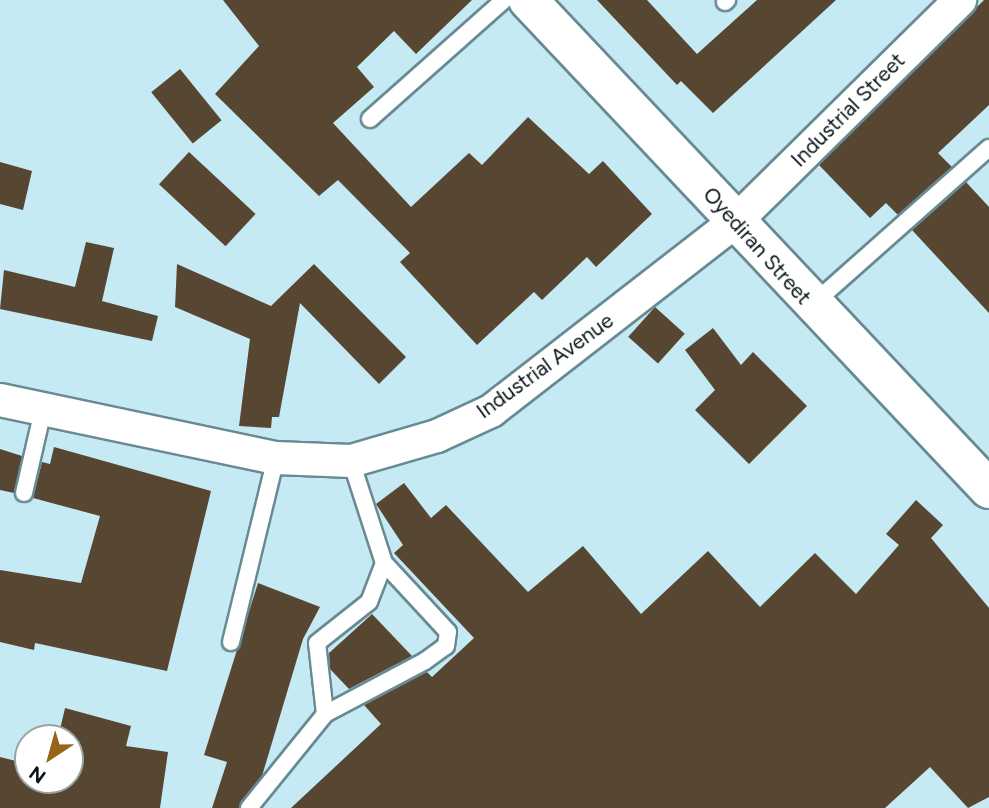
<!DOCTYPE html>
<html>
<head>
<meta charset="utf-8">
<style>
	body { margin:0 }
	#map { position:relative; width:989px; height:808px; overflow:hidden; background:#c5eaf4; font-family:Figtree,sans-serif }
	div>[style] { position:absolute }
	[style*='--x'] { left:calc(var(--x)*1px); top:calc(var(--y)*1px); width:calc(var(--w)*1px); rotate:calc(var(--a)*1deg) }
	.building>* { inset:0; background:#574631; transform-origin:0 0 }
	.roads { filter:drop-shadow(2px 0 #688a93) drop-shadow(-2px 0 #688a93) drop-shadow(0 2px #688a93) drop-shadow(0 -2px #688a93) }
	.service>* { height:16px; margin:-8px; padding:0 8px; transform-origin:8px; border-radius:8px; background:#fff }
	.minor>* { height:32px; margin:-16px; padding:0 16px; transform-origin:16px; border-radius:16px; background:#fff }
	.tertiary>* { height:38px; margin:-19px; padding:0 19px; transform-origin:19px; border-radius:19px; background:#fff }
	span { translate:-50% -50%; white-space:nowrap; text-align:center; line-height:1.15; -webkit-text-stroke:7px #fff; paint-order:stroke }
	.street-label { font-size:21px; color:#071417 }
	.north { position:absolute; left:14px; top:724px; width:70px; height:70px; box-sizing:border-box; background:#fff; border:2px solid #9ca1a2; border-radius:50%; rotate:216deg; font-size:19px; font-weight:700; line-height:28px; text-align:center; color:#071417 }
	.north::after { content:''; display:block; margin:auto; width:24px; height:32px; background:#976518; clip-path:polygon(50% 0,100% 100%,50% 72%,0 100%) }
</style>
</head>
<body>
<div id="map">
	<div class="building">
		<div style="clip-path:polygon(223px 0,472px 0,416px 54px,394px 31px,357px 67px,374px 87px,333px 123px,411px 207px,469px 153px,482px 165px,528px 117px,589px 174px,603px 161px,652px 214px,596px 267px,587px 257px,542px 300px,534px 292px,477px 345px,400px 262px,410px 253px,338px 180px,319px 196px,215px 94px,259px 46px)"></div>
		<div style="clip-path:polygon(597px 0,647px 0,697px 54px,757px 0,836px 0,713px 113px,681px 81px,677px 85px)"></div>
		<div style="clip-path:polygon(984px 0,989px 0,989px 105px,938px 153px,952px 167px,898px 215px,886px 203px,870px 218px,819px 165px)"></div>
		<div style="left:180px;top:69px;width:66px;height:37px;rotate:51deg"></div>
		<div style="left:189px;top:152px;width:91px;height:44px;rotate:43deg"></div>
		<div style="clip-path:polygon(0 162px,32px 171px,23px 210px,0 204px)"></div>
		<div style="clip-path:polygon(966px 182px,989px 207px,989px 313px,912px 230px)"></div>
		<div style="clip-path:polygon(86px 242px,114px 248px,102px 301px,158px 316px,152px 341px,0 309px,4px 270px,75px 287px)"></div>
		<div style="clip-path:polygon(177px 264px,271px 306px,314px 264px,406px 357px,379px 384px,300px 303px,279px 417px,272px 417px,271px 428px,239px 426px,250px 339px,175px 307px)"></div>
		<div style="left:655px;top:307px;width:40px;height:40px;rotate:42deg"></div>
		<div style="clip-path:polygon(713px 328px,741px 365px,753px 352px,807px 406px,749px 464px,695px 410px,715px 390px,685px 350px)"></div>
		<div style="clip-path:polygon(54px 447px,211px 491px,167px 671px,35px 643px,34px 650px,0 642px,0 570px,81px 583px,100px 516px,33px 498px,42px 462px,50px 464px)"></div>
		<div style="clip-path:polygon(0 449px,22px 456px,14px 493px,0 490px)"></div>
		<div style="clip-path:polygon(404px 483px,431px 518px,446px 505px,528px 592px,583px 546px,641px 614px,708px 551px,760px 607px,815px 553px,856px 594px,899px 545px,886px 534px,916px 500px,943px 525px,931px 538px,989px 608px,989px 797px,968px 808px,930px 767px,885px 808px,291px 808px,381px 724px,364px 705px,427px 672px,432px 677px,474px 638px,394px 553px,403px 545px,376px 504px)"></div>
		<div style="clip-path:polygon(258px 583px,320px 607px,303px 639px,262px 776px,239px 808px,212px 808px,227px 762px,204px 755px)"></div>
		<div style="clip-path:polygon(372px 614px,412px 656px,349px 689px,330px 669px,329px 653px)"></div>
		<div style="clip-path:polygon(65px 708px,131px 726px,126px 746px,168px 752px,160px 808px,0 808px,0 757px,28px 764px,28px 780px,70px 780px,70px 738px,58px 738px)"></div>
	</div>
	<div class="roads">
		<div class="service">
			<div style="--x:725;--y:2;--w:3;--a:-45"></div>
			<div style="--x:370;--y:119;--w:179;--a:-41.6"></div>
			<div style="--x:813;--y:304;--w:235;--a:-41.6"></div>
			<div style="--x:24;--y:493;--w:85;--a:-77.1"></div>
			<div style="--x:231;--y:642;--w:189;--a:-76.3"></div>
			<div style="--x:325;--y:714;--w:113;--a:-27.9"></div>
			<div style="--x:425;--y:661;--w:26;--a:-36"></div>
			<div style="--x:446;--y:646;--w:14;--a:-82"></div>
			<div style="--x:448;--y:632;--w:94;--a:-132.8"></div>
			<div style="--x:384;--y:563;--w:107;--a:-107.9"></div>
			<div style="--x:249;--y:808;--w:121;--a:-51"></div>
			<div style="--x:325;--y:714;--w:71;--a:-96.4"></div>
			<div style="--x:317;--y:643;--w:66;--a:-38.3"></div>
			<div style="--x:369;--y:602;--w:42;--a:-69"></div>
		</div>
		<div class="minor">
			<div style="--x:0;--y:400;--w:282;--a:11.9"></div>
			<div style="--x:276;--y:458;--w:75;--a:2.3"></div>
			<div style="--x:351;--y:461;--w:90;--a:-16.2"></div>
			<div style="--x:437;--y:436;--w:60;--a:-24.8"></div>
			<div style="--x:491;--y:411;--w:310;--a:-37.8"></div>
			<div style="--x:736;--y:221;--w:315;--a:-44.6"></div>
		</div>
		<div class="tertiary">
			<div style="--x:528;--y:0;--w:672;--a:46.69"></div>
		</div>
	</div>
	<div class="street-label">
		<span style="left:848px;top:110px;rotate:-45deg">Industrial Street</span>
		<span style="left:757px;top:246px;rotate:48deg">Oyediran Street</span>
		<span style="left:545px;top:366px;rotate:-36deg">Industrial Avenue</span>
	</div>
	<div class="north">N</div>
</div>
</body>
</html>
